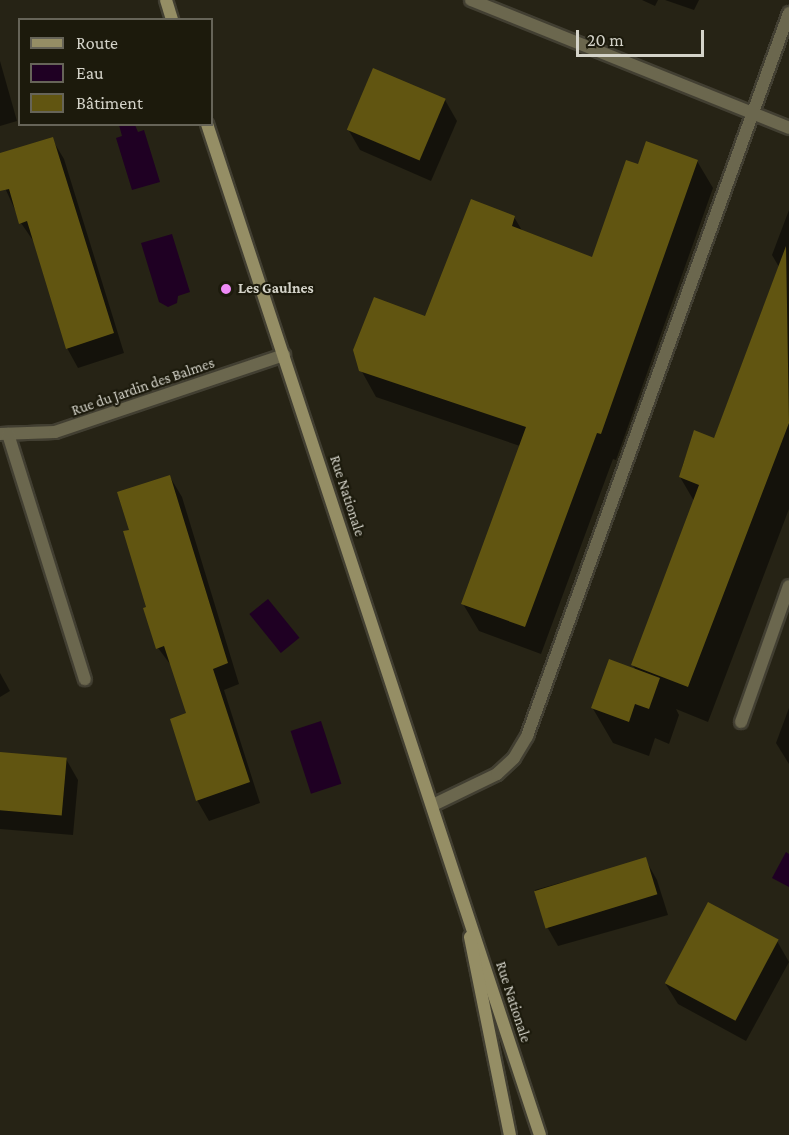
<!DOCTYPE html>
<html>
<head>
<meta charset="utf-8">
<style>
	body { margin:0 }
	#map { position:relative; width:789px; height:1135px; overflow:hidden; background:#262315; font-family:"Crimson Pro",serif }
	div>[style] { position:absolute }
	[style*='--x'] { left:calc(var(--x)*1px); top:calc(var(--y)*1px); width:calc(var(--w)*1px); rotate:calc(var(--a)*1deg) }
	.water>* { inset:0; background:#1f0023; transform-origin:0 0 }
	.shadow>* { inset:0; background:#0007 }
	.building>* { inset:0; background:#615511; transform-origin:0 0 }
	.roads { filter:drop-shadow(2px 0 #423f32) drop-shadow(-2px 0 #423f32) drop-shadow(0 2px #423f32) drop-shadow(0 -2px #423f32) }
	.lane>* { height:12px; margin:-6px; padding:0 6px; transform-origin:6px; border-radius:6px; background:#6b674e }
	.street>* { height:12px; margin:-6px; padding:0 6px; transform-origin:6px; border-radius:6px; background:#6b674e }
	.secondary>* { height:12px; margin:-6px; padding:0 6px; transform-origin:6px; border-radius:6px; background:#958e65 }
	.dots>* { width:16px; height:16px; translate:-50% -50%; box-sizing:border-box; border:3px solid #1c1a0c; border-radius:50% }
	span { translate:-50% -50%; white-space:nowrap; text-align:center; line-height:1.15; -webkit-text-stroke:4.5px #1c1a0c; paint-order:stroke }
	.poi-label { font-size:15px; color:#d4d3c9; font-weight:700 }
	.left { translate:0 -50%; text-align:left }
	.street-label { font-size:15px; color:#d4d3c9 }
	.legend { position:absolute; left:18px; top:18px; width:195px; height:108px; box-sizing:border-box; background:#1c1a0c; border:2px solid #666458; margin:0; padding:8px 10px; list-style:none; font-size:18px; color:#d4d3c9 }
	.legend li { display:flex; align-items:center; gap:12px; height:30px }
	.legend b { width:30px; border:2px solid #666458 }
	.scale { position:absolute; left:576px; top:30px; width:128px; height:27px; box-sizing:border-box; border:3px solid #d4d3c9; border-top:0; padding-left:8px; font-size:18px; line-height:21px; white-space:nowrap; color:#d4d3c9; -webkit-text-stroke:4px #1c1a0c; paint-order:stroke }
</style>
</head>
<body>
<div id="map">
	<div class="water">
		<div style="clip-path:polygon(119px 125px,135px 125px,138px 132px,144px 130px,160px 182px,132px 190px,116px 138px,122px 136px)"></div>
		<div style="clip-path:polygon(172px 234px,190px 292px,178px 296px,177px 303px,168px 307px,159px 302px,141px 243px)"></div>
		<div style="left:268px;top:599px;width:50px;height:24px;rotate:51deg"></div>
		<div style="left:321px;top:721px;width:66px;height:32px;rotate:72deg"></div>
		<div style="clip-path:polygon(786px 852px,789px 854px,789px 887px,772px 878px)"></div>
	</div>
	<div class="shadow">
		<div style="clip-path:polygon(642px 0,658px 0,655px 6px)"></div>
		<div style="clip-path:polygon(665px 0,699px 0,694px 10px)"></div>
		<div style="clip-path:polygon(0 61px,17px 121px,0 126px)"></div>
		<div style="clip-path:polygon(445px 100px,457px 121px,431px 181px,360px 150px,348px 129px)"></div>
		<div style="clip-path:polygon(52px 139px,64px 159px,124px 353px,78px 368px,67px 348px,34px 242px,21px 223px,0 177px,0 155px)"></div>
		<div style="clip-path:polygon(697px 161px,713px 188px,616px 460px,613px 459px,541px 654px,479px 631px,463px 604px,520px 446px,376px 397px,361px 370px,426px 318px,514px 217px,523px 232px,593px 259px,639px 166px)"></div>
		<div style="clip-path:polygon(789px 210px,789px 509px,708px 722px,676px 709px,679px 715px,669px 744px,655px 738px,649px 756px,613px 743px,592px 707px,636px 671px,633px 665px,694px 501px,680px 477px,683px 464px,695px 432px,714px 439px,779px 267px,772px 255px)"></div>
		<div style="clip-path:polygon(170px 477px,182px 497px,239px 684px,224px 690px,260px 803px,209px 821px,197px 800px,188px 714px,173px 668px,158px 648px,131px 531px)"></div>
		<div style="clip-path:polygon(0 673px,10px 691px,0 697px)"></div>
		<div style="clip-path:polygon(789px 708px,789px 764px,776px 743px)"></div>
		<div style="clip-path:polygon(0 754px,66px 759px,78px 780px,73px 835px,0 829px)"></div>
		<div style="clip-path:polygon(645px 859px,657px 880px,668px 915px,558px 946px,546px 925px,535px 890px)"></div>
		<div style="clip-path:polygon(777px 941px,789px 962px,746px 1041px,678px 1004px,665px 983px)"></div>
	</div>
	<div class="building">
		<div style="left:373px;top:68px;width:79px;height:67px;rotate:23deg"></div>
		<div style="clip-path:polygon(53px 137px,114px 333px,66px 349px,27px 221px,19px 224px,9px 189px,0 191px,0 153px)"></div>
		<div style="clip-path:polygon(646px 141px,698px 160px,601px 434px,597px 433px,525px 627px,461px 604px,526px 427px,359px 371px,353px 350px,374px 297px,425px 316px,471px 199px,515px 216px,512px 226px,592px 257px,626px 160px,638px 164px)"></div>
		<div style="clip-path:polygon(786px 246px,789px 423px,688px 687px,631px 665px,699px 485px,679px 477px,694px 430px,714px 438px)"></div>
		<div style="clip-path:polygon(170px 475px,228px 663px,213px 669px,250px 782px,196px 801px,170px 719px,186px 713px,164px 646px,156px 649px,143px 608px,146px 607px,123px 531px,129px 530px,117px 492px)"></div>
		<div style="clip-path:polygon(609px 659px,660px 678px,649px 709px,635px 704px,629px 722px,591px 708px)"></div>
		<div style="left:0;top:752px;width:67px;height:58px;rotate:5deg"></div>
		<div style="left:646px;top:857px;width:39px;height:117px;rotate:73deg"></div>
		<div style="left:708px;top:902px;width:80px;height:92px;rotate:28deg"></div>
	</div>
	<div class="roads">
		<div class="lane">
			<div style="--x:741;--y:722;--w:144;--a:-70.6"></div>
		</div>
		<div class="street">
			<div style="--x:471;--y:0;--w:343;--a:21.9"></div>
			<div style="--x:0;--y:434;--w:55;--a:-2.1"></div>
			<div style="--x:55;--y:432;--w:242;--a:-18.6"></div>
			<div style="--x:8;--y:434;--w:257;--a:72.6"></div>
			<div style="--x:433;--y:805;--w:71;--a:-25.8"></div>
			<div style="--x:497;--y:774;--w:23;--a:-43"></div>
			<div style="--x:514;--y:758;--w:26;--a:-59"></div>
			<div style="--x:527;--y:736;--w:769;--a:-70.08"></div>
		</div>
		<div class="secondary">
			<div style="--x:166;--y:0;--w:21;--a:73"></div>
			<div style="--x:207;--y:124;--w:1064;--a:71.77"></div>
			<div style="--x:470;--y:937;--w:202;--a:78.6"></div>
		</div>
	</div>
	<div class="dots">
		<div style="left:226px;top:289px;background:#ef8bf6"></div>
	</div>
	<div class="poi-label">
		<span class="left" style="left:238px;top:289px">Les Gaulnes</span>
	</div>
	<div class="street-label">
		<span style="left:143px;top:387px;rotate:-19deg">Rue du Jardin des Balmes</span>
		<span style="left:347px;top:496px;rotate:72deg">Rue Nationale</span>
		<span style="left:513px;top:1002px;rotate:72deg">Rue Nationale</span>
	</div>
	<ul class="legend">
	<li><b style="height:8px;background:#958e65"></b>Route</li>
	<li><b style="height:16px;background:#1f0023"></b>Eau</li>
	<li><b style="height:16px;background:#615511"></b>Bâtiment</li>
	</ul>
	<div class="scale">20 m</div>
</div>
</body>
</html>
